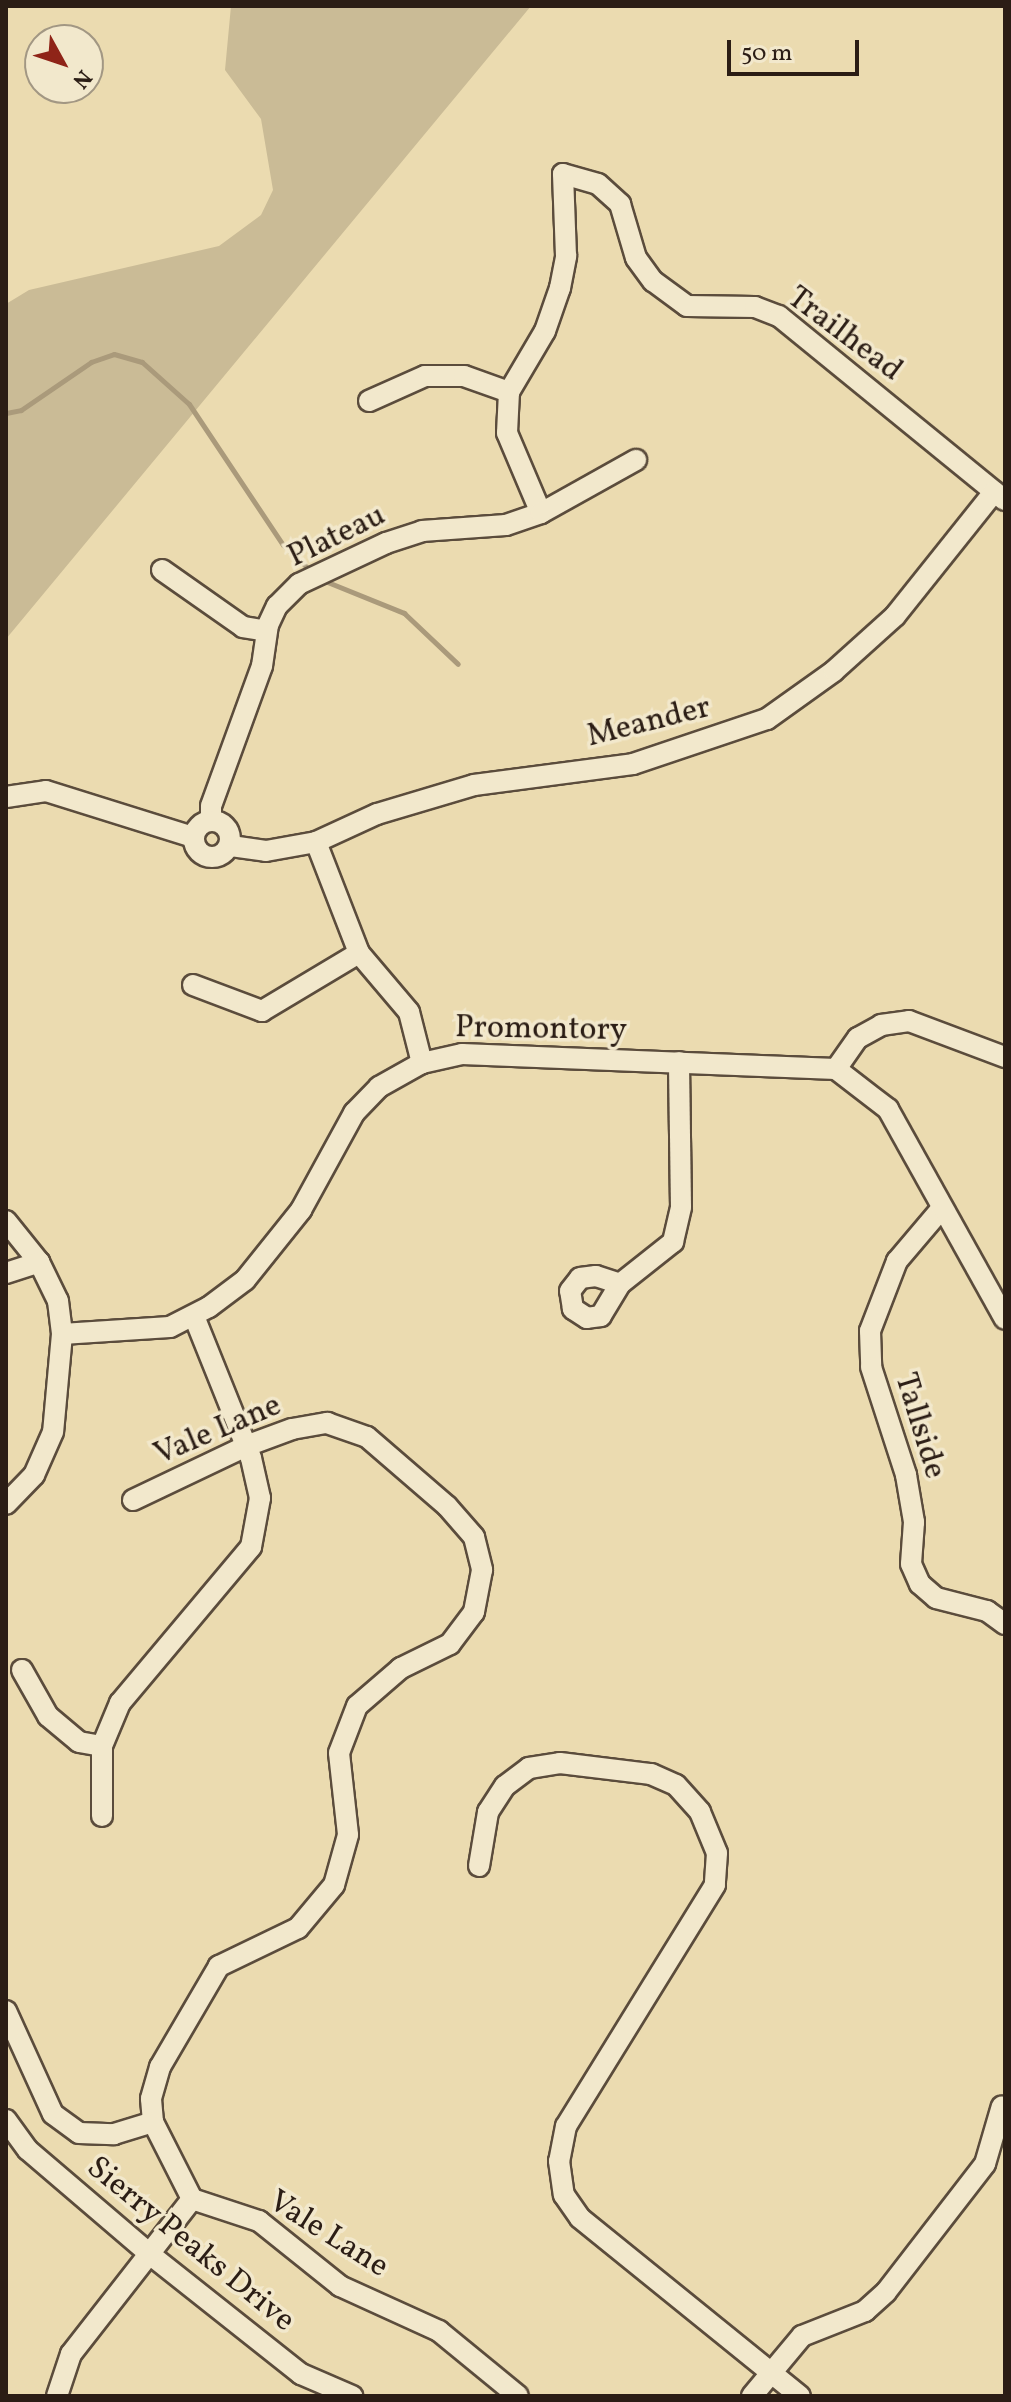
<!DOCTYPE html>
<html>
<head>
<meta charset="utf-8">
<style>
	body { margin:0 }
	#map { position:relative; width:1011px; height:2402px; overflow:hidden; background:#ebdbb0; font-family:Vollkorn,serif }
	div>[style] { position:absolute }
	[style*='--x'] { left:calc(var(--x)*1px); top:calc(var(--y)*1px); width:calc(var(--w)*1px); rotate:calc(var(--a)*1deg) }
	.green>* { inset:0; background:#cabb96 }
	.stream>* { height:5px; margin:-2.5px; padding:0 2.5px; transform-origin:2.5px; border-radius:2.5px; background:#aa9a7b }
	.roads { filter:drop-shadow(2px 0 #5b4c3c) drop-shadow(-2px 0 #5b4c3c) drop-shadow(0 2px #5b4c3c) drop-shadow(0 -2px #5b4c3c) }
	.street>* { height:20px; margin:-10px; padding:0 10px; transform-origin:10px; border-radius:10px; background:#f2e8cc }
	.street>.ring { margin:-10px; padding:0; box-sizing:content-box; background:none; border:20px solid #f2e8cc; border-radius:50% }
	span { translate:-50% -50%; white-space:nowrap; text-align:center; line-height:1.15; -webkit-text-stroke:7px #f2e8cc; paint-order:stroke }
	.street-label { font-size:32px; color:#2b1d15 }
	.frame { position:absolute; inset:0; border:8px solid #2b1d15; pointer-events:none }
	.north { position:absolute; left:24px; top:24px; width:80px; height:80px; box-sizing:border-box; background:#f2e8cc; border:2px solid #a29783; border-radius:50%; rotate:130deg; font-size:22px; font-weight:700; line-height:32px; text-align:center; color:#2b1d15 }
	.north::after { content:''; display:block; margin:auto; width:28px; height:36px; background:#8f2418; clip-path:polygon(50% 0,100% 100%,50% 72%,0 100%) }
	.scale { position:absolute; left:727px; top:40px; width:132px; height:36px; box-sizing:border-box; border:4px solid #2b1d15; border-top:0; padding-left:10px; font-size:24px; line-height:28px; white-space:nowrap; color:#2b1d15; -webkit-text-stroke:6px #f2e8cc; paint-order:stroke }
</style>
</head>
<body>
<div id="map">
	<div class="green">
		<div style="clip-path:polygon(231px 6px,531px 6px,6px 639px,6px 304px,29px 290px,219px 246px,261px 215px,273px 190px,261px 119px,225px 70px)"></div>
	</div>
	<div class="stream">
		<div style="--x:6;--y:413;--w:15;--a:-11"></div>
		<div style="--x:21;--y:410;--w:85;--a:-34.4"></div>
		<div style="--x:91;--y:362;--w:24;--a:-19"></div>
		<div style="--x:114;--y:354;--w:29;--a:16"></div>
		<div style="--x:142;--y:362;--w:63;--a:41.8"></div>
		<div style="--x:189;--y:404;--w:169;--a:56.3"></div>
		<div style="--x:283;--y:545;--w:40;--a:43"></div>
		<div style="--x:320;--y:579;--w:91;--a:22"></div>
		<div style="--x:404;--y:613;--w:74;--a:43.4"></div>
	</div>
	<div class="roads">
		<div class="street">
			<div style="--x:369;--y:401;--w:61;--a:-24.1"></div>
			<div style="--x:425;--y:376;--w:39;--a:0"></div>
			<div style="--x:464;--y:376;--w:48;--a:19.6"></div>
			<div style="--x:541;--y:513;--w:87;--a:-113"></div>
			<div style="--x:507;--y:433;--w:41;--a:-87.2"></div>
			<div style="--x:509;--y:392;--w:71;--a:-59.5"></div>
			<div style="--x:545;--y:331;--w:46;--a:-70.8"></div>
			<div style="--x:560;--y:288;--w:33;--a:-79"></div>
			<div style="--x:566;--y:256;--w:82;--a:-92.1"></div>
			<div style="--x:563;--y:174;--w:36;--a:16"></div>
			<div style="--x:598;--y:184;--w:30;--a:42"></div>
			<div style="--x:620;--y:204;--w:56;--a:73.5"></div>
			<div style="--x:636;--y:258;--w:29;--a:54"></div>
			<div style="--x:653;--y:281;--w:42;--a:36.3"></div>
			<div style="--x:687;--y:306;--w:68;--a:0.8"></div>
			<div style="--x:755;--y:307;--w:26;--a:21"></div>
			<div style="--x:779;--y:316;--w:291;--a:39.2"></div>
			<div style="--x:162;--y:570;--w:99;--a:35.1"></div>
			<div style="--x:243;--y:627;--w:24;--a:9"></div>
			<div style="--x:6;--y:797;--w:40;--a:-8.5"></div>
			<div style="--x:46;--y:791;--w:154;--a:17.4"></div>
			<div style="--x:211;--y:820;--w:14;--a:-90"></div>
			<div style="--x:211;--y:806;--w:149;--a:-70"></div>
			<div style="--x:262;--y:666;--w:41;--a:-81.7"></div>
			<div style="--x:268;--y:625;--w:21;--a:-65"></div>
			<div style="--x:277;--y:606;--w:31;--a:-45"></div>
			<div style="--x:299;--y:584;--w:96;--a:-25.2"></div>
			<div style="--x:386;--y:543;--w:38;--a:-18"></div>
			<div style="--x:422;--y:531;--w:84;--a:-4.1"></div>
			<div style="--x:506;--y:525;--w:37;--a:-19"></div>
			<div style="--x:541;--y:513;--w:109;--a:-29.2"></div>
			<div class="ring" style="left:194px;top:821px;width:16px;height:16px"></div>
			<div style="--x:316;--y:842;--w:119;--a:68.8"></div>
			<div style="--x:359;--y:953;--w:77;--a:49.7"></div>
			<div style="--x:409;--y:1012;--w:53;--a:75.7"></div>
			<div style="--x:231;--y:846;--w:35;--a:8"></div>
			<div style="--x:266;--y:851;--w:51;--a:-10.2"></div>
			<div style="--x:316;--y:842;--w:67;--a:-24.7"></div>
			<div style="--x:377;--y:814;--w:101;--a:-16.6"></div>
			<div style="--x:474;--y:785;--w:160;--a:-7.5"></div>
			<div style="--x:633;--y:764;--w:141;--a:-18.6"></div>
			<div style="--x:767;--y:719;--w:82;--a:-35.6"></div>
			<div style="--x:834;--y:671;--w:82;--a:-42"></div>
			<div style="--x:895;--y:616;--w:159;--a:-51.4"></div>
			<div style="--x:193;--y:985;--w:74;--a:20.6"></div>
			<div style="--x:262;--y:1011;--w:113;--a:-30.9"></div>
			<div style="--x:836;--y:1069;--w:38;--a:-55"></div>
			<div style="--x:858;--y:1038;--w:26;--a:-29"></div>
			<div style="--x:881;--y:1025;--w:28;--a:-8"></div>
			<div style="--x:909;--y:1021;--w:103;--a:20.6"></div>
			<div style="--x:942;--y:1208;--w:70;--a:130.3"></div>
			<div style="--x:897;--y:1261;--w:75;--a:111.1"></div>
			<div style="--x:870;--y:1331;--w:36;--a:88"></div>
			<div style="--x:871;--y:1367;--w:114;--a:72"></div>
			<div style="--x:906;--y:1475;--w:48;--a:80.3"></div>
			<div style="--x:914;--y:1522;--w:42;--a:94.1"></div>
			<div style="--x:911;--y:1564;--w:22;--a:66"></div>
			<div style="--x:920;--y:1584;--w:21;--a:41"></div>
			<div style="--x:936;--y:1598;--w:53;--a:14.3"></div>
			<div style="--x:987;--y:1611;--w:22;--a:36"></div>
			<div style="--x:6;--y:1221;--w:53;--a:51.2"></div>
			<div style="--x:39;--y:1262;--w:43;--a:64"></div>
			<div style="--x:58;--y:1301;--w:33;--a:83"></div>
			<div style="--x:62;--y:1334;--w:98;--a:95.2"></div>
			<div style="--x:53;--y:1432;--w:47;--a:113.8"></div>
			<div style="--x:34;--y:1475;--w:40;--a:134"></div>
			<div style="--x:6;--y:1273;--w:35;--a:-18"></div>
			<div style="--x:620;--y:1284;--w:37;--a:121"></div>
			<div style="--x:601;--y:1316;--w:14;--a:172"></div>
			<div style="--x:587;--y:1318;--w:17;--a:-147"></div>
			<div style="--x:573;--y:1309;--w:18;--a:-99"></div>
			<div style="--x:570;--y:1291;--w:16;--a:-52"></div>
			<div style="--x:580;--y:1278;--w:16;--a:-7"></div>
			<div style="--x:596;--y:1276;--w:25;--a:18"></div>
			<div style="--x:620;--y:1284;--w:68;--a:-38.4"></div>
			<div style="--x:673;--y:1242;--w:36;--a:-77"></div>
			<div style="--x:681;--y:1207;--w:145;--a:-90.8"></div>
			<div style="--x:62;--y:1334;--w:108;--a:-3.7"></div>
			<div style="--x:170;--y:1327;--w:44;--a:-27.1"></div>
			<div style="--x:209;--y:1307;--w:45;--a:-36.9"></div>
			<div style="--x:245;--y:1280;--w:90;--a:-51.3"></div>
			<div style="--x:301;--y:1210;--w:111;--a:-61.3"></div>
			<div style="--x:354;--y:1113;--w:36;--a:-46"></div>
			<div style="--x:379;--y:1087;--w:49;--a:-29.2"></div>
			<div style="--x:422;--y:1063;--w:41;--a:-12.7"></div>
			<div style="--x:462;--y:1054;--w:374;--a:2.3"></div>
			<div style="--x:836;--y:1069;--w:66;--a:37.6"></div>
			<div style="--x:888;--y:1109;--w:240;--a:60.9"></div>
			<div style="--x:133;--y:1500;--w:125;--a:-25.5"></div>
			<div style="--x:246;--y:1446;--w:49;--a:-20.3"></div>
			<div style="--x:292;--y:1429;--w:36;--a:-10"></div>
			<div style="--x:327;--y:1423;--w:42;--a:19.3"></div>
			<div style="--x:367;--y:1437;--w:106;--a:40.8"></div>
			<div style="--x:447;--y:1506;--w:41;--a:48.9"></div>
			<div style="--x:474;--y:1537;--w:34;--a:76"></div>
			<div style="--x:482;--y:1570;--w:43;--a:100.8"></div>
			<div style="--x:474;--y:1612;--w:40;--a:127"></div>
			<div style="--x:450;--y:1644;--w:55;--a:153.9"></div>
			<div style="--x:401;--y:1668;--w:58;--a:139.2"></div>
			<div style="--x:357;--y:1706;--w:50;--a:111"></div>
			<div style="--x:339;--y:1753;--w:82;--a:83.7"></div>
			<div style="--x:348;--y:1835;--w:52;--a:105.6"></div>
			<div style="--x:334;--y:1885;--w:56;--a:129.9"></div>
			<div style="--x:298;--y:1928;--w:88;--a:154.3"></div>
			<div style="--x:219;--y:1966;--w:117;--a:120.3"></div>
			<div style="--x:160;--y:2067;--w:33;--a:106"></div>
			<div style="--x:151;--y:2099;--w:23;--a:85"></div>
			<div style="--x:153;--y:2122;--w:86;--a:63.1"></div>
			<div style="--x:192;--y:2199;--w:71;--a:18.2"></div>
			<div style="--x:259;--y:2221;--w:104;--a:38.7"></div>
			<div style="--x:340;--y:2286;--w:109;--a:24.4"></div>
			<div style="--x:439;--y:2331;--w:102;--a:39.4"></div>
			<div style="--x:22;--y:1670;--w:53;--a:60.5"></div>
			<div style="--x:48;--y:1716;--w:40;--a:40"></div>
			<div style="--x:79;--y:1742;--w:23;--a:10"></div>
			<div style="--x:102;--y:1816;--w:70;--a:-90"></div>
			<div style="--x:102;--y:1746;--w:47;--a:-67.3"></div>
			<div style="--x:120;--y:1703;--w:204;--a:-50"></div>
			<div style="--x:251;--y:1547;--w:50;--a:-79.6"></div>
			<div style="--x:260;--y:1498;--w:41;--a:-102.7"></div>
			<div style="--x:251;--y:1458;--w:153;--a:-111.9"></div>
			<div style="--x:479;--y:1866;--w:55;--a:-80.5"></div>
			<div style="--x:488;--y:1812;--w:31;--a:-57"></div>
			<div style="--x:505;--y:1786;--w:30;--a:-37"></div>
			<div style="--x:529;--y:1768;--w:31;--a:-9"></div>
			<div style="--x:560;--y:1763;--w:92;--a:6.9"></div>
			<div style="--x:651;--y:1774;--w:27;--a:24"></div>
			<div style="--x:676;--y:1785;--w:36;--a:48"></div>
			<div style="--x:700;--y:1812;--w:44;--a:67.5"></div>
			<div style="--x:717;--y:1853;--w:32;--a:94"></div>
			<div style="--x:715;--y:1885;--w:283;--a:121.7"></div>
			<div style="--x:566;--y:2126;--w:36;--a:101"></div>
			<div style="--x:559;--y:2161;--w:34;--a:82"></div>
			<div style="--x:564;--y:2195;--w:28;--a:55"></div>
			<div style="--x:580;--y:2218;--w:283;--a:39"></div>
			<div style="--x:6;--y:2011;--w:113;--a:65.5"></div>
			<div style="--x:53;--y:2114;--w:32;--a:36"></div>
			<div style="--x:79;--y:2133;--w:35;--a:2"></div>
			<div style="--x:114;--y:2134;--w:41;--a:-17.1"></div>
			<div style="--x:6;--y:2120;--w:37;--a:54"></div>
			<div style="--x:28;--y:2150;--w:163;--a:40.5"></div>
			<div style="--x:152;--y:2256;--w:190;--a:38.4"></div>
			<div style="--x:301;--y:2374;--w:56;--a:23.3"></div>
			<div style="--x:57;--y:2396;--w:44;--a:-71.6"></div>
			<div style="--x:71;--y:2354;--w:197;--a:-52"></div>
			<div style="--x:752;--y:2396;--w:78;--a:-50.2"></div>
			<div style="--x:802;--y:2336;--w:68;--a:-21.6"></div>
			<div style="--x:865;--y:2311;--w:28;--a:-42"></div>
			<div style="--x:886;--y:2292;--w:162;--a:-52.3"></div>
			<div style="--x:985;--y:2164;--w:60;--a:-73.7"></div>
		</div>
	</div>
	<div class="street-label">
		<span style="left:844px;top:335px;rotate:37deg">Trailhead</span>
		<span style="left:337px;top:537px;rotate:-26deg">Plateau</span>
		<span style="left:649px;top:723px;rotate:-14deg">Meander</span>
		<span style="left:541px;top:1030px;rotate:1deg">Promontory</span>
		<span style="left:919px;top:1426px;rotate:73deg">Tallside</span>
		<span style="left:218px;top:1431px;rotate:-23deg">Vale Lane</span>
		<span style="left:328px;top:2235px;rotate:32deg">Vale Lane</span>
		<span style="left:190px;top:2245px;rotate:39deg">Sierry Peaks Drive</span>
	</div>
	<div class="frame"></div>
	<div class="north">N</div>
	<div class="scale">50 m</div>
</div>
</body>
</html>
